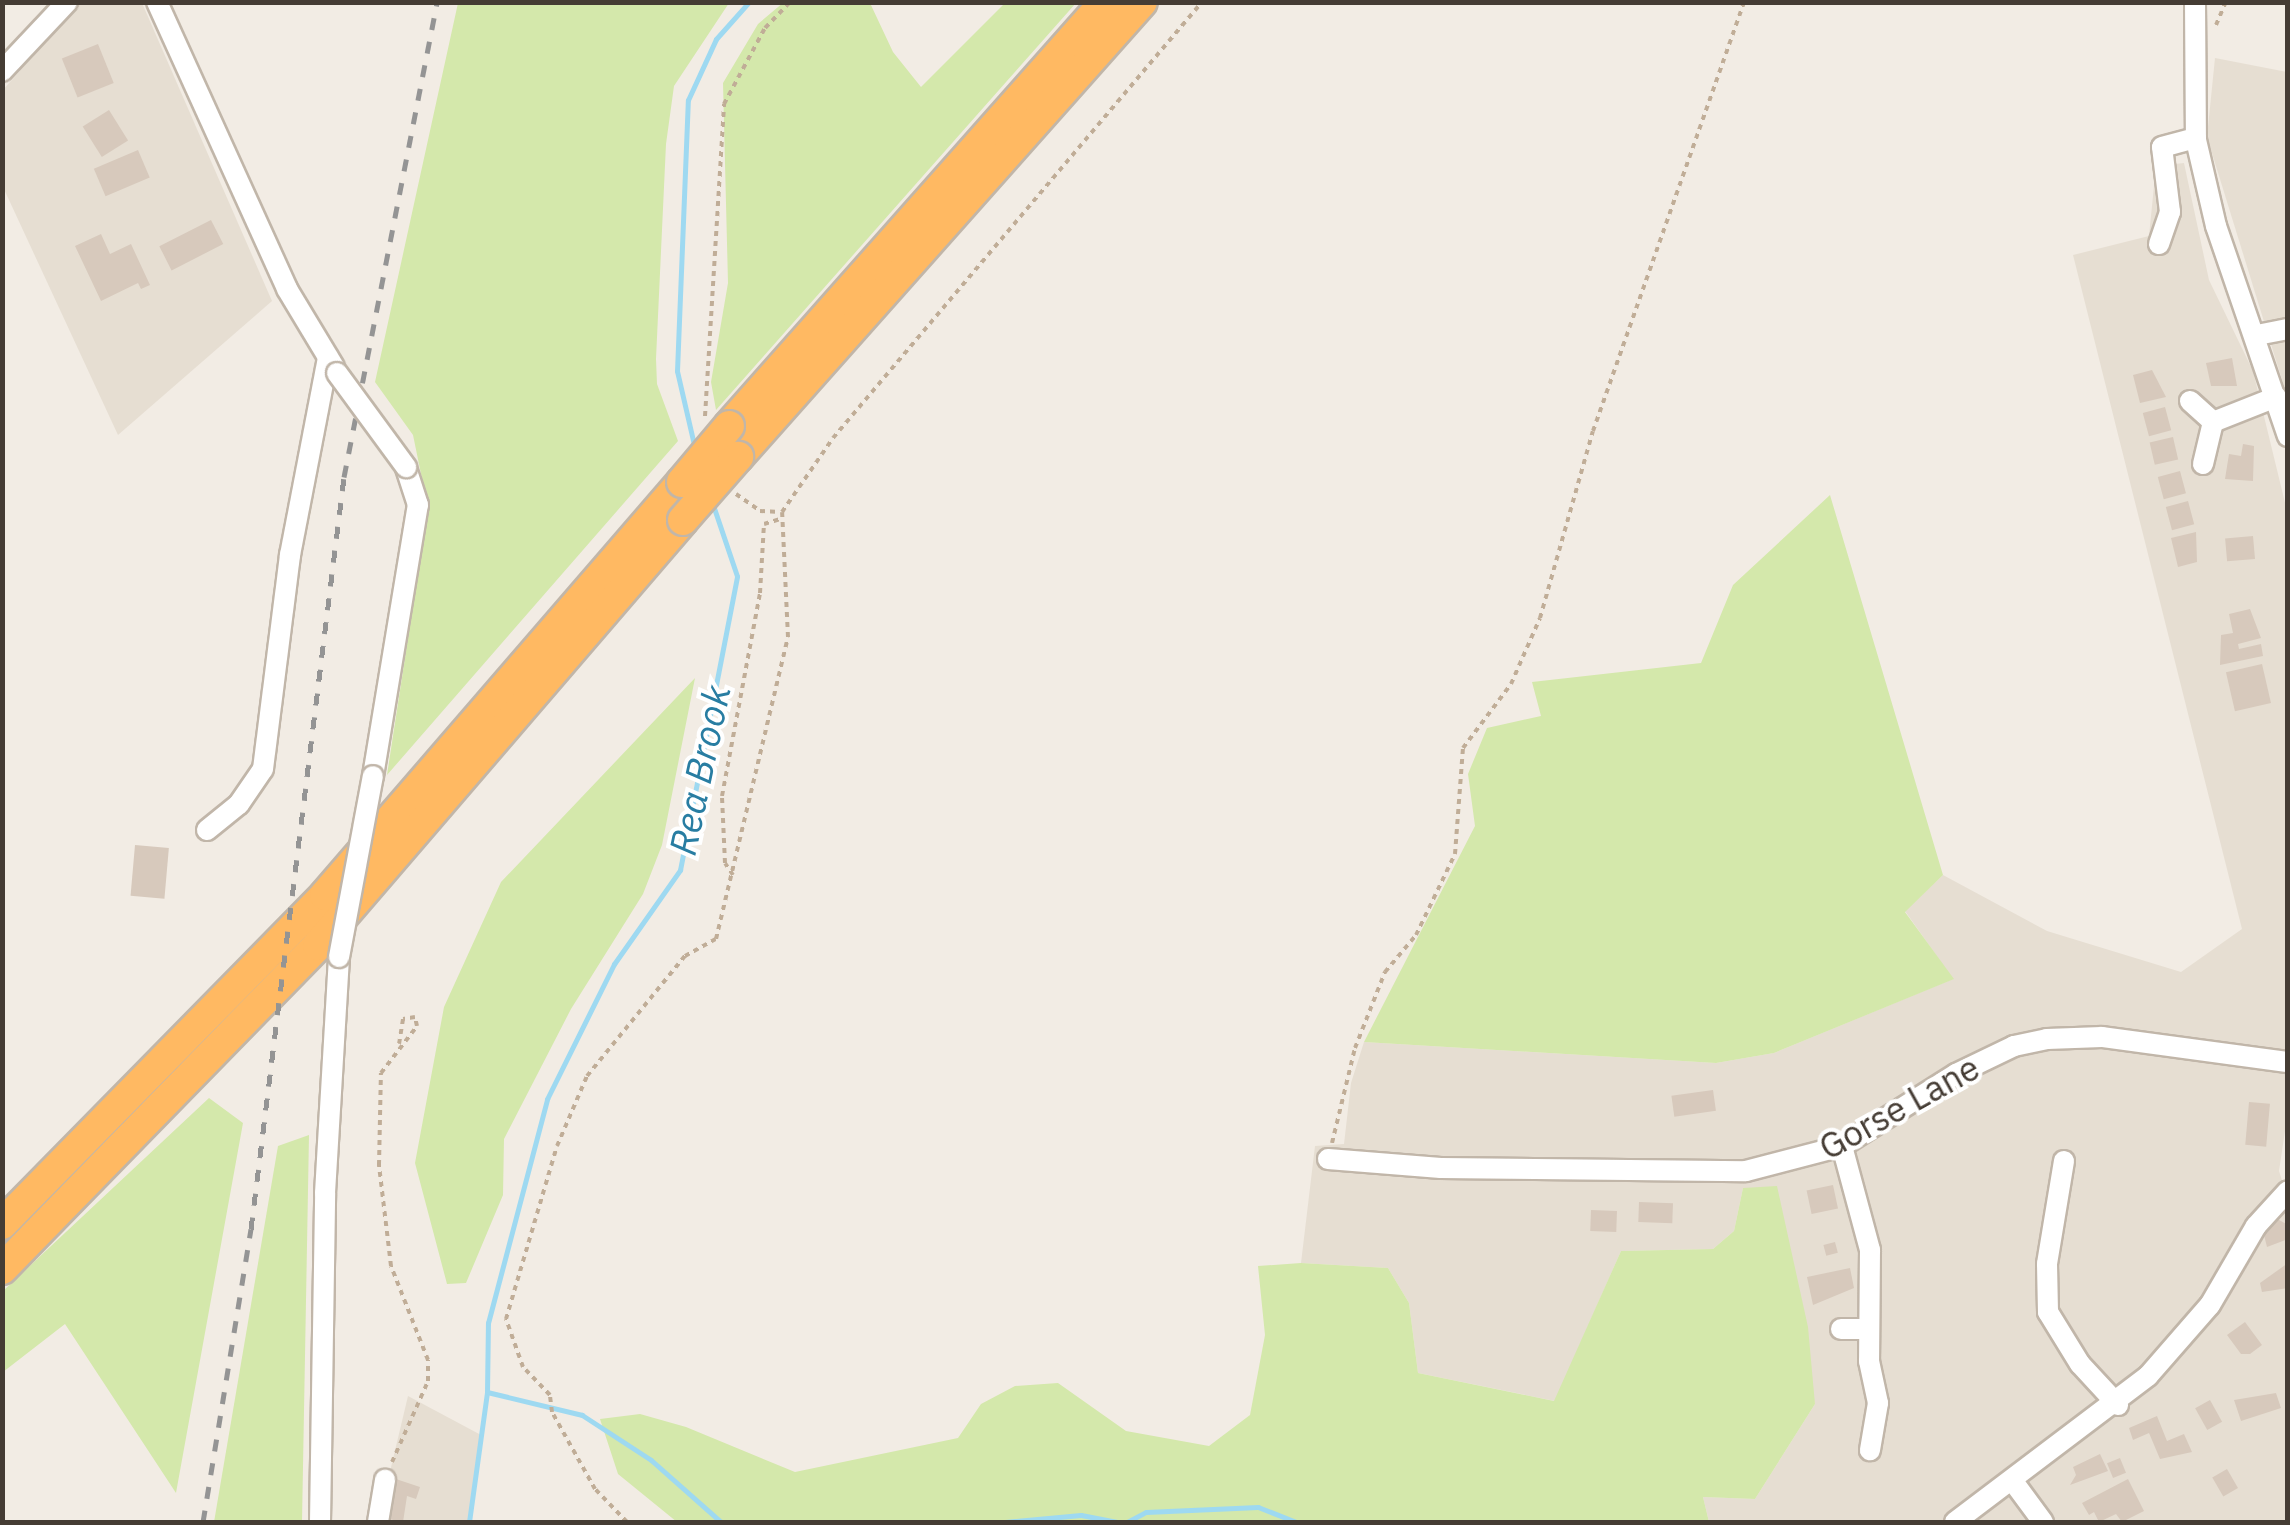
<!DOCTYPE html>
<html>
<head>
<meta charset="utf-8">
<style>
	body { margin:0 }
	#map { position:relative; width:2290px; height:1525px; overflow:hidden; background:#f2ece4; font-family:"IBM Plex Sans",sans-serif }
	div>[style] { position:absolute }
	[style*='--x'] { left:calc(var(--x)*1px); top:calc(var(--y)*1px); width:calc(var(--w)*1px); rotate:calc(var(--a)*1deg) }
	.residential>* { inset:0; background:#e6ded2 }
	.green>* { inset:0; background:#d4e8ab }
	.stream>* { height:5px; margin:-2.5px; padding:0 2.5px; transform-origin:2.5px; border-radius:2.5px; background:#9ed9f1 }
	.building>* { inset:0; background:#d7c9bc; transform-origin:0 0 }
	.path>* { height:4px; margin-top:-2px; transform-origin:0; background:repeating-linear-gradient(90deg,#c0ad97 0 5px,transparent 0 10px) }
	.roads { filter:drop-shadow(2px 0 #c1b6a9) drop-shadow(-2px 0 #c1b6a9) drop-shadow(0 2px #c1b6a9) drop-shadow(0 -2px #c1b6a9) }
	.minor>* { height:20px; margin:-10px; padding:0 10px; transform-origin:10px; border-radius:10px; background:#fff }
	.highway>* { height:30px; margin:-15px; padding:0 15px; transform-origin:15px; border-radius:15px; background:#ffb962 }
	.rail>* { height:5px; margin-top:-2.5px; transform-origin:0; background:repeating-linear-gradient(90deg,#949494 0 12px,transparent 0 24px) }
	.bridges { filter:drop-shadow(2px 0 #c1b6a9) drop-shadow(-2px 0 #c1b6a9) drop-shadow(0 2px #c1b6a9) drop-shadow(0 -2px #c1b6a9) }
	.minor-bridge>* { height:20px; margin:-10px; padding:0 10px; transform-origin:10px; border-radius:10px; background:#fff }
	.highway-bridge>* { height:30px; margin:-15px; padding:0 15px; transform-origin:15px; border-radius:15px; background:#ffb962 }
	span { translate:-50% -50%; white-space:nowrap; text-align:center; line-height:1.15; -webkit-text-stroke:8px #fff; paint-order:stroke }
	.street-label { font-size:35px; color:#453c34 }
	.water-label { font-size:38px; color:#287da2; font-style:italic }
	.frame { position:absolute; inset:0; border:5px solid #453c34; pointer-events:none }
</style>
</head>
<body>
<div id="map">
	<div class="residential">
		<div style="clip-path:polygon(80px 3px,142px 3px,272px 301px,118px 435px,3px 187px,3px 90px)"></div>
		<div style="clip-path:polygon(2215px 58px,2287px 72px,2287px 396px,2207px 137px)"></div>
		<div style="clip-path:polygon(2184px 163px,2209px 280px,2253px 371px,2287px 511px,2288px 1111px,2279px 1171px,2288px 1199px,2287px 1522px,1709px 1522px,1703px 1497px,1755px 1499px,1815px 1404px,1743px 1188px,1734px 1231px,1713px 1249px,1621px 1251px,1555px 1401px,1418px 1373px,1409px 1303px,1388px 1268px,1301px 1263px,1315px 1146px,1344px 1144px,1351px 1083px,1364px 1042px,1716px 1063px,1774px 1053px,1953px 979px,1905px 911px,1943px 875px,2047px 931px,2181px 972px,2242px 929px,2073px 255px,2149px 236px,2156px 166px)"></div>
		<div style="clip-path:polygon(408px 1396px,481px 1435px,469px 1522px,378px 1522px)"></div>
	</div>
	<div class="green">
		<div style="clip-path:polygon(784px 2px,870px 3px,893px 52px,921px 87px,1005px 3px,1076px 3px,716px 410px,711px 382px,728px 283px,723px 83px,758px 24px)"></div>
		<div style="clip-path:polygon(458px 3px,729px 3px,674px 86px,666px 144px,656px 359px,657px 384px,678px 441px,387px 775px,428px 508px,413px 435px,375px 382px)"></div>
		<div style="clip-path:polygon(1830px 495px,1943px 875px,1905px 912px,1954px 979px,1774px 1053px,1716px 1063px,1364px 1042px,1475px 826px,1468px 774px,1487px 728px,1541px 716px,1532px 682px,1701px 663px,1733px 585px)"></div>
		<div style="clip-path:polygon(695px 678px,662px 845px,643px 894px,571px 1009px,504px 1139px,503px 1195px,466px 1283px,447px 1284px,415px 1163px,444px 1007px,501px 882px)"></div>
		<div style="clip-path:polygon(209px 1098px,243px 1123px,176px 1493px,65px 1324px,3px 1372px,3px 1291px)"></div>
		<div style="clip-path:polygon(309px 1135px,302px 1522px,214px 1522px,278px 1146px)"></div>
		<div style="clip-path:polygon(1777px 1186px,1808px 1327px,1815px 1404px,1755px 1499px,1703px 1497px,1709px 1522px,677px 1522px,618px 1474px,600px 1419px,640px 1414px,686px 1427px,795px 1472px,958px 1438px,981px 1404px,1015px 1386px,1058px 1383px,1126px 1431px,1209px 1446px,1250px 1415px,1265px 1335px,1258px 1266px,1301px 1263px,1388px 1268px,1409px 1303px,1418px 1373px,1554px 1401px,1621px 1251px,1713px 1249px,1734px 1231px,1743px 1188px)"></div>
	</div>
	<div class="stream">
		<div style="--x:695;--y:449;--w:80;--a:-103"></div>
		<div style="--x:677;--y:371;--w:271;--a:-87.7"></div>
		<div style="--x:688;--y:100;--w:67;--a:-65.3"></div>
		<div style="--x:716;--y:39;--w:50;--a:-48.3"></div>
		<div style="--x:487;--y:1392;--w:98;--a:13.6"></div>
		<div style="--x:582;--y:1415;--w:82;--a:33.1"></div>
		<div style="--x:651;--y:1460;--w:94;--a:41.5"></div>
		<div style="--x:469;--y:1522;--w:131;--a:-82.1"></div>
		<div style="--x:487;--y:1392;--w:69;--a:-89.2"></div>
		<div style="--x:488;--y:1323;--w:232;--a:-75.2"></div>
		<div style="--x:547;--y:1099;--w:151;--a:-63.6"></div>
		<div style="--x:614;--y:964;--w:115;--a:-54.9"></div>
		<div style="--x:680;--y:870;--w:299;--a:-79"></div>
		<div style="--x:737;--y:576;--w:78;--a:-108.7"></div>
		<div style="--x:1005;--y:1522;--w:76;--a:-5.3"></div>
		<div style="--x:1081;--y:1515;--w:38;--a:11"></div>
		<div style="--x:1127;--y:1522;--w:21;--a:-28"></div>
		<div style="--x:1146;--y:1512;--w:112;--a:-2.6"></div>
		<div style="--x:1258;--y:1507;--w:41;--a:21.5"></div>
		<div style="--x:1534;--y:1522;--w:84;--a:0"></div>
	</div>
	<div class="building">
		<div style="left:98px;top:44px;width:42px;height:39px;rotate:68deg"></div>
		<div style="left:109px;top:110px;width:36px;height:31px;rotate:58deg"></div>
		<div style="left:138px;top:150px;width:30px;height:48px;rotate:67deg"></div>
		<div style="left:211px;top:220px;width:27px;height:58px;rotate:63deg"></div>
		<div style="clip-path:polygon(101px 234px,110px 254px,131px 244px,150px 285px,141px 289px,138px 283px,101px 301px,75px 246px)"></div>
		<div style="clip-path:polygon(2232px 358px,2237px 386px,2211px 386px,2206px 363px)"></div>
		<div style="clip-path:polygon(2152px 370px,2166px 397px,2140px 403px,2133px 375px)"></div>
		<div style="left:2165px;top:407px;width:24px;height:23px;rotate:75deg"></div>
		<div style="left:2173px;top:437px;width:23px;height:24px;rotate:77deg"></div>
		<div style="clip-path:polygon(2243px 444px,2254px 446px,2253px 481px,2225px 479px,2229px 454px,2241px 456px)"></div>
		<div style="left:2180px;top:471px;width:23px;height:23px;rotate:75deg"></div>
		<div style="left:2188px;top:501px;width:24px;height:23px;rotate:75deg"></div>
		<div style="clip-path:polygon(2196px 532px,2197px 562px,2178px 567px,2171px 538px)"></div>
		<div style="left:2253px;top:536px;width:23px;height:28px;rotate:85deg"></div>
		<div style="clip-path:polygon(2250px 609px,2261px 638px,2238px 644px,2239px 649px,2261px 644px,2263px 656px,2220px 665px,2221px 635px,2233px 633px,2229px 614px)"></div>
		<div style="left:2262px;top:664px;width:40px;height:37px;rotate:77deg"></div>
		<div style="left:135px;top:845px;width:34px;height:51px;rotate:5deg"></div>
		<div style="left:1713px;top:1090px;width:21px;height:42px;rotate:82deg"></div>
		<div style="left:2249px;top:1102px;width:21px;height:43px;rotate:5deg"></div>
		<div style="left:1833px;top:1185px;width:24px;height:27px;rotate:78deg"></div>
		<div style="left:1639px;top:1202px;width:34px;height:20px;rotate:2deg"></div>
		<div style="left:1591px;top:1210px;width:26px;height:21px;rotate:2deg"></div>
		<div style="clip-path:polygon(2272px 1216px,2288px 1225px,2288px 1239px,2267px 1247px,2263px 1231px)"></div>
		<div style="left:1835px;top:1242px;width:11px;height:12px;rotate:75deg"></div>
		<div style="clip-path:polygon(2288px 1263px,2288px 1288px,2262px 1292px,2260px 1283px)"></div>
		<div style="clip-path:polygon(1850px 1268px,1854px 1288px,1813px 1305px,1807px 1277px)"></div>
		<div style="clip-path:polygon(2245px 1322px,2262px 1345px,2250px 1354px,2241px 1354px,2227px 1335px)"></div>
		<div style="clip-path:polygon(2276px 1393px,2281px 1408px,2241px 1421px,2234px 1400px)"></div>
		<div style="left:2210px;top:1400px;width:25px;height:17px;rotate:61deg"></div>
		<div style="clip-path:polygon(2157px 1416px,2167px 1441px,2184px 1434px,2192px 1452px,2160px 1459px,2149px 1433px,2133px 1440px,2129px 1428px)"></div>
		<div style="clip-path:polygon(2100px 1454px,2108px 1471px,2070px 1485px,2076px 1475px,2073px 1467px)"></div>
		<div style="left:2120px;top:1458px;width:16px;height:14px;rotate:68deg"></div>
		<div style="left:2227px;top:1469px;width:22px;height:17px;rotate:60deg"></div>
		<div style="clip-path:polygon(396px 1479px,420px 1487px,416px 1499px,407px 1496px,403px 1522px,384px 1518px)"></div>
		<div style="clip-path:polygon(2128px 1479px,2144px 1511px,2122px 1522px,2116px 1514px,2099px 1522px,2094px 1512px,2089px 1515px,2082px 1503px)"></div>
	</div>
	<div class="path">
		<div style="--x:2216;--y:25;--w:25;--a:-67"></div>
		<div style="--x:705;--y:416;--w:313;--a:-86.5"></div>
		<div style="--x:724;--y:104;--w:86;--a:-61.7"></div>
		<div style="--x:765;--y:28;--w:36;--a:-46"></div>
		<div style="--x:736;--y:494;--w:29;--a:35"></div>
		<div style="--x:760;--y:511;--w:20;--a:3"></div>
		<div style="--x:733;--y:875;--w:14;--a:-124"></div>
		<div style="--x:725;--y:863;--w:67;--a:-92.6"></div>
		<div style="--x:722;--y:796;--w:207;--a:-79.4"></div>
		<div style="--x:760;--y:593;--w:69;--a:-86.7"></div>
		<div style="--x:764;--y:524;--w:17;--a:-17"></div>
		<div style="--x:1332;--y:1143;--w:98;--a:-76.4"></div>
		<div style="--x:1355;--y:1048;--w:82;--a:-68.5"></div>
		<div style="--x:1385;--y:972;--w:48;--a:-50"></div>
		<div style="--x:1416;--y:935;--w:90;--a:-64.3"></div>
		<div style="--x:1455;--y:854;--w:106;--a:-85.7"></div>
		<div style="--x:1463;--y:748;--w:80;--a:-53.1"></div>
		<div style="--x:1511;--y:684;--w:72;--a:-66.3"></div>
		<div style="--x:1540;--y:618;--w:194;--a:-74.2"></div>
		<div style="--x:1593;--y:431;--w:455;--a:-70.6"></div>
		<div style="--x:392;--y:1462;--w:89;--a:-66"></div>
		<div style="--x:428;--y:1381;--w:21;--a:-90"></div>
		<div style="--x:428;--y:1360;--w:101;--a:-111.5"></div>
		<div style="--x:391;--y:1266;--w:102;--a:-96.8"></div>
		<div style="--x:379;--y:1165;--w:92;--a:-88.8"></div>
		<div style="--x:381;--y:1073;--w:59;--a:-52.5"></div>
		<div style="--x:417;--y:1026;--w:9;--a:-103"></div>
		<div style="--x:415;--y:1017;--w:12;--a:171"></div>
		<div style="--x:403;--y:1019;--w:25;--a:99"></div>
		<div style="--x:627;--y:1522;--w:46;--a:-134.1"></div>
		<div style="--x:595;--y:1489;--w:88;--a:-119.2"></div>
		<div style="--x:552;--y:1412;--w:17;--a:-97"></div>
		<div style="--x:550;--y:1395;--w:39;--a:-134"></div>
		<div style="--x:523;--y:1367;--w:51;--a:-109.5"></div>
		<div style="--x:506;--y:1319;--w:180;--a:-73.6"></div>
		<div style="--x:557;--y:1146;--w:76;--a:-66.8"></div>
		<div style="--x:587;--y:1076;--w:155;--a:-50.8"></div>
		<div style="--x:685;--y:956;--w:35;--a:-29"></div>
		<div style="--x:716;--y:939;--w:310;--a:-76.6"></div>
		<div style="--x:788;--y:637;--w:125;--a:-92.7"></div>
		<div style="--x:782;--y:512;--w:90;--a:-55.4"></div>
		<div style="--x:833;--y:438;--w:571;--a:-49.76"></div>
	</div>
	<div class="roads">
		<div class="minor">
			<div style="--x:157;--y:2;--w:315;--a:65.6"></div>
			<div style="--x:287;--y:289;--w:91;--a:58.9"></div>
			<div style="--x:2195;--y:2;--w:138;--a:89.6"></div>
			<div style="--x:2196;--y:140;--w:88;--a:76.9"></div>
			<div style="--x:2216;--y:226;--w:222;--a:71.1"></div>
			<div style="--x:2;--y:71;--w:95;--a:-46.7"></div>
			<div style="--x:2159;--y:244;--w:34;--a:-71"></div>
			<div style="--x:2170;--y:212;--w:65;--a:-97"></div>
			<div style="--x:2162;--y:147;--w:35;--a:-15"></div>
			<div style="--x:2257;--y:335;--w:32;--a:-11"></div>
			<div style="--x:2190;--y:401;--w:31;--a:42"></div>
			<div style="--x:2203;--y:464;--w:43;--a:-76.6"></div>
			<div style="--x:2213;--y:422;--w:68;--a:-21.6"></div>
			<div style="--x:373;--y:776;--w:275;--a:-80.6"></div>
			<div style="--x:418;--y:505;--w:40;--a:-108"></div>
			<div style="--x:207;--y:830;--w:41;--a:-39.1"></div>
			<div style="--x:239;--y:804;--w:42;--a:-55.6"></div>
			<div style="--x:263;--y:769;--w:216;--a:-82.8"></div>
			<div style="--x:290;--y:555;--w:201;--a:-79.1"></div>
			<div style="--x:1842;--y:1146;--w:108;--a:74.9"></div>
			<div style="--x:1870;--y:1250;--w:111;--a:90.5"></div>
			<div style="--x:1869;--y:1361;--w:43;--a:77.9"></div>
			<div style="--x:1878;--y:1403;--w:48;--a:99.7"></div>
			<div style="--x:1328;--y:1159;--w:113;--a:4.6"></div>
			<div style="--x:1441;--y:1168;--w:305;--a:0.6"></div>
			<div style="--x:1746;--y:1171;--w:99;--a:-14.6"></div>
			<div style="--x:1842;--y:1146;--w:135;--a:-32.3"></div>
			<div style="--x:1956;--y:1074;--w:64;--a:-25.8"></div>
			<div style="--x:2014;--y:1046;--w:34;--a:-12"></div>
			<div style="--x:2047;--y:1039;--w:55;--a:-2.1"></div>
			<div style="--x:2102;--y:1037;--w:188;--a:7.7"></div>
			<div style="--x:2064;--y:1161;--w:104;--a:99.4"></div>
			<div style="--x:2047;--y:1264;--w:48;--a:88.8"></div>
			<div style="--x:2048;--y:1312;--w:61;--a:58.4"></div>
			<div style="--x:2080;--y:1364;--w:56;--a:47.2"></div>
			<div style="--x:1841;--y:1329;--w:27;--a:0"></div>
			<div style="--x:2012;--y:1480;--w:52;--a:53.6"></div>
			<div style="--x:320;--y:1522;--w:329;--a:-89.1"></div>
			<div style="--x:325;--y:1193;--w:236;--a:-86.6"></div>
			<div style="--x:378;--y:1522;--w:43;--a:-80.5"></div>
			<div style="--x:1955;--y:1522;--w:242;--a:-37.1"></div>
			<div style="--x:2148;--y:1376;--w:94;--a:-48.9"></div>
			<div style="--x:2210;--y:1305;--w:91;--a:-59.8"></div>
			<div style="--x:2256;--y:1226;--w:47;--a:-47.6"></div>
		</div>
		<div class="highway">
			<div style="--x:729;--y:426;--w:567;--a:-48.43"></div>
			<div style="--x:738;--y:457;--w:608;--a:-48.4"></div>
			<div style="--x:2;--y:1224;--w:461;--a:-45.5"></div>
			<div style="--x:325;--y:895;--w:546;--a:-49.16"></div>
			<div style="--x:2;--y:1269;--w:453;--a:-45.7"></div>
			<div style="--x:318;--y:945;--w:560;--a:-49.34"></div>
		</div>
	</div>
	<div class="rail">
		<div style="--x:203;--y:1522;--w:297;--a:-80.7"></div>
		<div style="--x:251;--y:1229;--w:758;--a:-82.95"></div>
		<div style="--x:344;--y:477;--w:484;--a:-78.9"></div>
	</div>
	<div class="bridges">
		<div class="minor-bridge">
			<div style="--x:337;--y:373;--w:117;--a:53.7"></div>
			<div style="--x:339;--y:957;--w:184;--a:-79.4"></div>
		</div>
		<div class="highway-bridge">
			<div style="--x:682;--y:482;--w:73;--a:-50"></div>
			<div style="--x:683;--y:520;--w:84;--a:-48.9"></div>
		</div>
	</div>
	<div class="street-label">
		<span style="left:1899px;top:1107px;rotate:-29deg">Gorse Lane</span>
	</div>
	<div class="water-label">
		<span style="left:699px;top:770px;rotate:-78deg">Rea Brook</span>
	</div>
	<div class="frame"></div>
</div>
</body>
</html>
